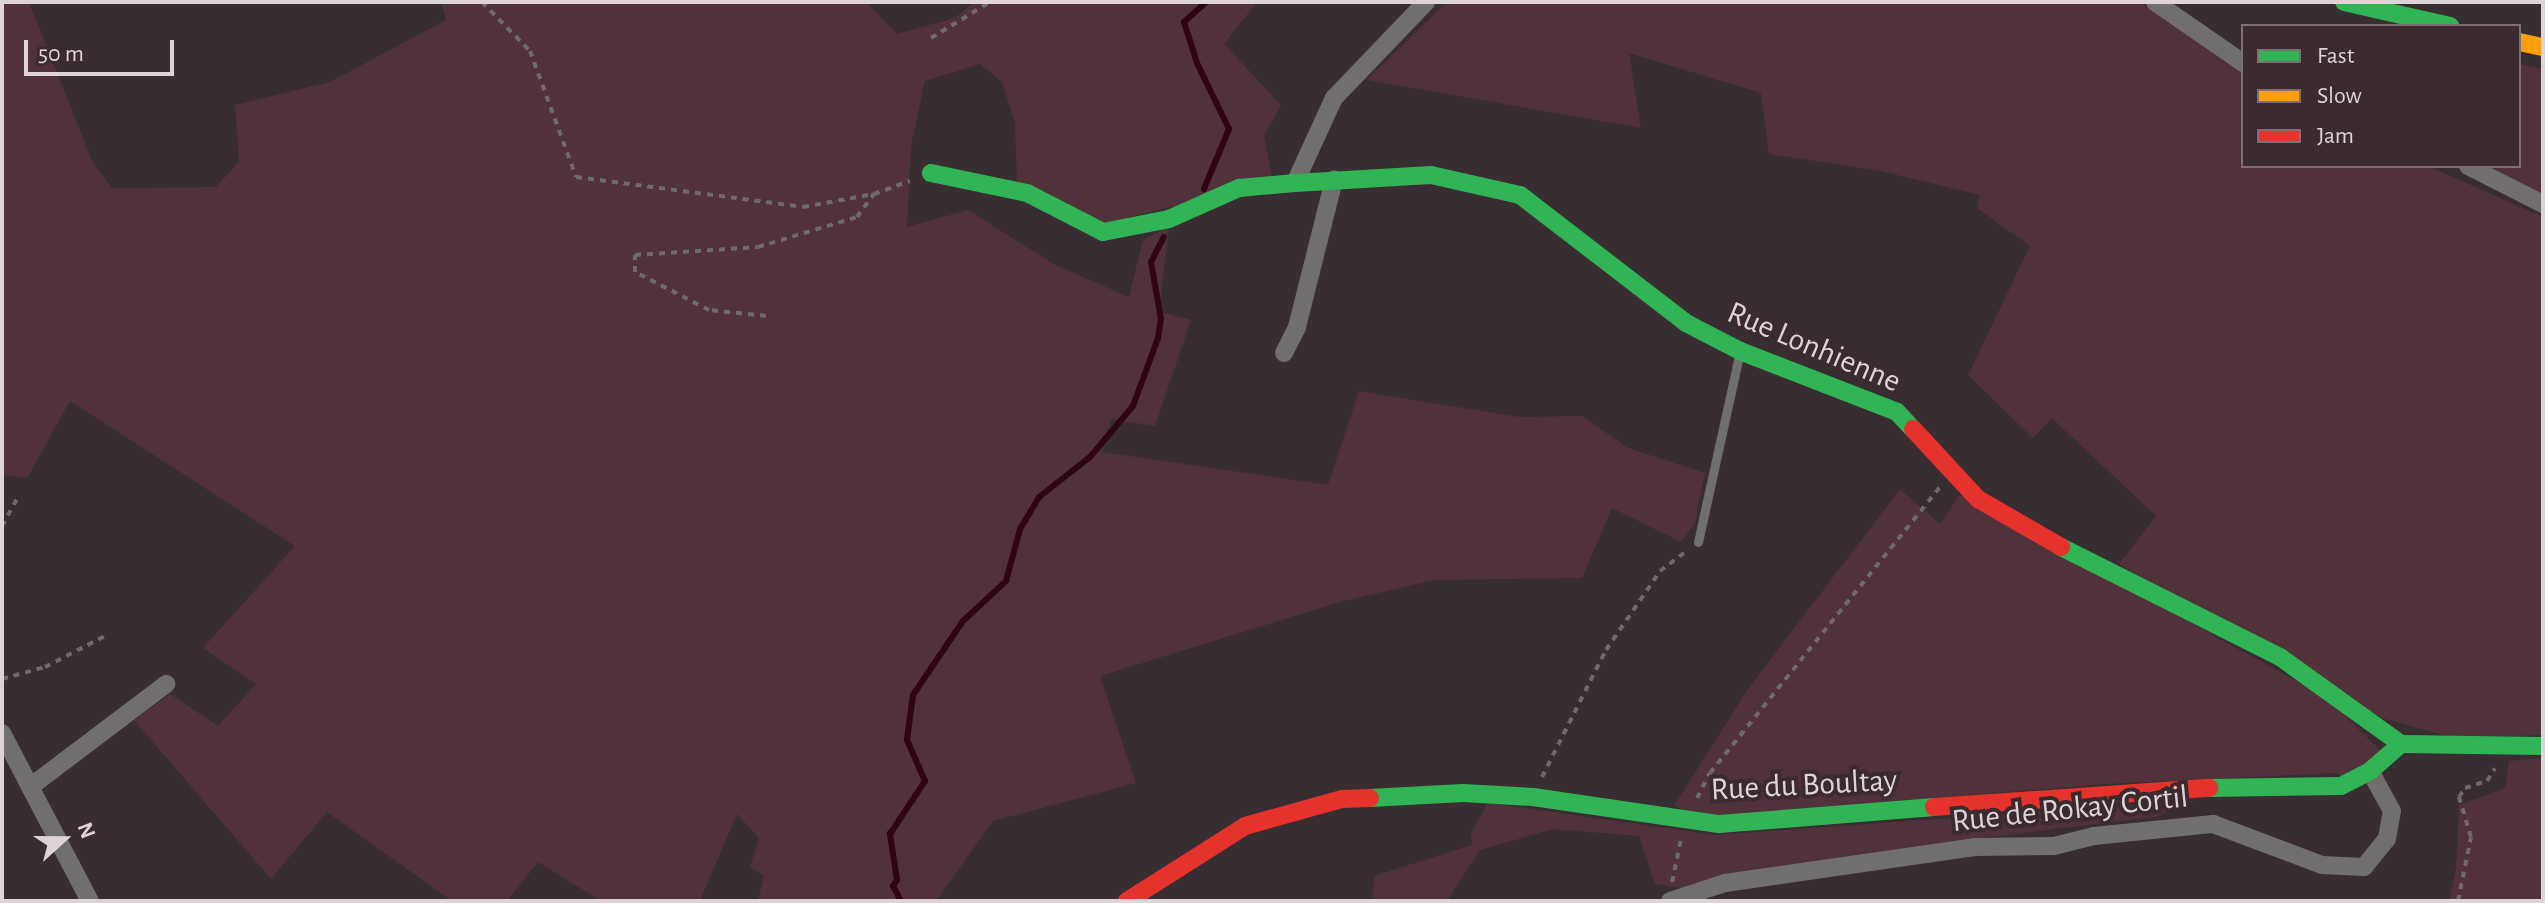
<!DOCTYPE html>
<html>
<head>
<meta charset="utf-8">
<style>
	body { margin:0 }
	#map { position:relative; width:2545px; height:903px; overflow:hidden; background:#382e31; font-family:"Alegreya Sans",sans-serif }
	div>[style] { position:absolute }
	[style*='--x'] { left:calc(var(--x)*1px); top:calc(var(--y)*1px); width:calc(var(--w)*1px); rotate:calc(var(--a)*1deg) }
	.green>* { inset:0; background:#51323b }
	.stream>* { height:6px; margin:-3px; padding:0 3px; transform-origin:3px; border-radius:3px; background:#2f0413 }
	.path>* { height:4px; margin-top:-2px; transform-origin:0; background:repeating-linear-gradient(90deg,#6e6a6b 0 6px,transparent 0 12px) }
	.lane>* { height:9px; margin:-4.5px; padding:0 4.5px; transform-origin:4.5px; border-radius:4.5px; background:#716e6e }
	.street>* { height:18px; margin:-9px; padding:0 9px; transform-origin:9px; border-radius:9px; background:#716e6e }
	.fast>* { height:18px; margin:-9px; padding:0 9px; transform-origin:9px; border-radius:9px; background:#30b455 }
	.slow>* { height:18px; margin:-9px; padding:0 9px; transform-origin:9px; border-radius:9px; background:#ff9f0a }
	.jam>* { height:18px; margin:-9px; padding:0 9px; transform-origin:9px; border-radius:9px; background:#e5322d }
	span { translate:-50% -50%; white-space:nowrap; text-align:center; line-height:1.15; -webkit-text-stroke:8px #3b2b2f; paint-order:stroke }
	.street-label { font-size:32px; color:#ded3d6 }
	.frame { position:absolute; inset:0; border:4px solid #ded3d6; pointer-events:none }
	.legend { position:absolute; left:2241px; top:24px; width:280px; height:144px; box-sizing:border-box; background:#3b2b2f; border:2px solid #7c6e72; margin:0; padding:10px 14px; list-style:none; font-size:24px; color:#ded3d6 }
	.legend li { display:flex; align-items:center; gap:16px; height:40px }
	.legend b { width:40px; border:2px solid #7c6e72 }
	.north { position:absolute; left:24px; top:799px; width:80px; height:80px; -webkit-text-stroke:6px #3b2b2f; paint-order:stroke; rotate:69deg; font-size:22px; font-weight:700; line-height:32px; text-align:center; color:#ded3d6 }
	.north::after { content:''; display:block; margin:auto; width:28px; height:36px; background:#ded3d6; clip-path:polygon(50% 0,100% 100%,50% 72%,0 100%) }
	.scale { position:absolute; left:24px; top:40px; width:150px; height:36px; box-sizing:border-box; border:4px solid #ded3d6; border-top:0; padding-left:10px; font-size:24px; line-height:28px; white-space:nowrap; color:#ded3d6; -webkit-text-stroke:6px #3b2b2f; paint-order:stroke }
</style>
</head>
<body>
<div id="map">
	<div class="green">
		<div style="clip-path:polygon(2px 2px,29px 2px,92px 161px,112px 188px,216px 187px,239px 162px,235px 105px,330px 82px,446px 20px,441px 2px,866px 2px,897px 34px,955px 18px,974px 2px,1257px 2px,1224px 44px,1281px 105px,1264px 136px,1273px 181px,1106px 223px,1017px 181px,1015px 123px,1002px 82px,980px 64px,925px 81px,911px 146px,907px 227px,968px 210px,1055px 265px,1129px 297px,1143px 240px,1169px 226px,1159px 312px,1191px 320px,1155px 426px,1111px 419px,1102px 452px,1328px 485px,1359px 391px,1519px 417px,1582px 416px,1628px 448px,1705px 473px,1694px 525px,1681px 542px,1612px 508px,1582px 578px,1435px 580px,1343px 601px,1100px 676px,1136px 783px,993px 821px,936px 901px,758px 901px,764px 876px,750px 867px,759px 838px,737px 814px,700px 901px,601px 901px,538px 862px,507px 901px,452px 901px,327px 812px,271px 879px,134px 720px,170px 694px,218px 726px,256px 684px,203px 648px,295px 546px,70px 401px,27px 478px,2px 475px)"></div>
		<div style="clip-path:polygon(1447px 2px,2139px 2px,2243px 71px,2243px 166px,2428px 166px,2543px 217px,2543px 735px,2454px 738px,2382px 718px,2119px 564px,2156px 516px,2052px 418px,2033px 438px,1968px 375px,2030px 246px,1977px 208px,1980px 195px,1881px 171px,1769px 154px,1761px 93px,1629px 53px,1641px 128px,1367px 80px)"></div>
		<div style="clip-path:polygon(2519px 64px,2543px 69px,2543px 196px,2490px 166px,2519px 166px)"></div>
		<div style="clip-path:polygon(1900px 489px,1940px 524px,1960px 495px,2327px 698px,2381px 751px,2345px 780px,2337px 773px,2106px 784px,1701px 817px,1674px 806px,1746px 692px)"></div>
		<div style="clip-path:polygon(2543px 758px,2543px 901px,2449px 901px,2456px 870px,2459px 805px,2505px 788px,2509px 761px)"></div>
		<div style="clip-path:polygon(2194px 801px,2155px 817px,1964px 840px,1687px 889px,1655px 884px,1639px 836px,1553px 829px,1480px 850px,1447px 901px,1372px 901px,1374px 876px,1472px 845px,1471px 833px,1488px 803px,1714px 835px)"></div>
	</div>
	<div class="stream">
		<div style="--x:1204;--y:189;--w:65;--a:-67.4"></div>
		<div style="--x:1229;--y:129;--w:73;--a:-115.9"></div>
		<div style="--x:1197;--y:63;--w:43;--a:-107.6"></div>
		<div style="--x:1184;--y:22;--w:30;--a:-42"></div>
		<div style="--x:901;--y:901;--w:17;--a:-118"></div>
		<div style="--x:893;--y:886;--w:7;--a:-56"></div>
		<div style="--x:897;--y:880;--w:47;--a:-98.7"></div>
		<div style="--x:890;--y:834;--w:64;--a:-56.6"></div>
		<div style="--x:925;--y:781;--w:45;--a:-113.7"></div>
		<div style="--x:907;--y:740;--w:45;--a:-82.4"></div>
		<div style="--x:913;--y:695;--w:89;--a:-56"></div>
		<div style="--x:963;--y:621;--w:59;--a:-42.9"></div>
		<div style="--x:1006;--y:581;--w:54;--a:-74.9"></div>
		<div style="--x:1020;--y:529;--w:37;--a:-59"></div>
		<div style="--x:1039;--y:497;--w:65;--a:-38.1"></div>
		<div style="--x:1090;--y:457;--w:67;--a:-49.9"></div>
		<div style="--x:1133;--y:406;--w:72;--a:-69.8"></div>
		<div style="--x:1158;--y:338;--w:19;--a:-81"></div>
		<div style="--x:1161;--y:319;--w:58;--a:-100"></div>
		<div style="--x:1151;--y:262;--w:28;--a:-63"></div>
	</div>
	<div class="path">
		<div style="--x:482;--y:2;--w:69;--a:45.6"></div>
		<div style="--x:530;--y:51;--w:134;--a:69.9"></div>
		<div style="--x:576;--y:177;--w:229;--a:7.5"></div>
		<div style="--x:803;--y:207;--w:72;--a:-10.4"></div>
		<div style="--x:931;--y:38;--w:69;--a:-31.4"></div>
		<div style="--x:766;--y:316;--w:57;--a:-174"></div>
		<div style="--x:709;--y:310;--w:83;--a:-152.8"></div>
		<div style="--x:635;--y:272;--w:17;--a:-90"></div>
		<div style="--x:635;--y:255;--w:123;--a:-3.7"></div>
		<div style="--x:758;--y:247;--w:103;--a:-16.9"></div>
		<div style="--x:857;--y:217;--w:29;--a:-54"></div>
		<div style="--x:874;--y:194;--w:38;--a:-20"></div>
		<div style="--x:2;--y:526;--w:33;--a:-61"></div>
		<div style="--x:2;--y:679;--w:45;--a:-15.6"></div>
		<div style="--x:45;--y:667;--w:70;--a:-27.3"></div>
		<div style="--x:1542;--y:777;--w:142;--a:-63.3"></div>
		<div style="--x:1606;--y:650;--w:96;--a:-55.6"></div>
		<div style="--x:1660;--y:571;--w:34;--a:-37"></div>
		<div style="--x:1697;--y:798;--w:28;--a:-63"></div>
		<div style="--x:1710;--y:773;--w:367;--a:-51.2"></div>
		<div style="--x:1672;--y:882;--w:44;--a:-78.2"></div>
		<div style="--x:2458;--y:901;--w:65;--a:-78.5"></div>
		<div style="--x:2471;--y:837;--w:42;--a:-106.7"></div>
		<div style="--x:2459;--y:797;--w:11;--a:-56"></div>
		<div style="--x:2465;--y:788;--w:23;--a:-18"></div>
		<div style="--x:2487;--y:781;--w:15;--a:-58"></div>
	</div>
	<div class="lane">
		<div style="--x:1698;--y:542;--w:191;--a:-77.6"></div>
	</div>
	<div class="street">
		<div style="--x:2155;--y:2;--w:107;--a:34.7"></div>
		<div style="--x:2468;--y:166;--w:84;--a:26.9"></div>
		<div style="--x:1295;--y:183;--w:94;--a:-65.4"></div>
		<div style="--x:1334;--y:98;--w:133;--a:-46.2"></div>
		<div style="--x:1284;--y:353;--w:29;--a:-63"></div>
		<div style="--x:1297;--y:327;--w:152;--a:-75.9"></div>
		<div style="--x:2;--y:733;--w:190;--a:62.4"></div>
		<div style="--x:30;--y:787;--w:171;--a:-37.1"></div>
		<div style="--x:1670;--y:901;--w:58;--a:-18.1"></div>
		<div style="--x:1725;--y:883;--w:252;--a:-8.2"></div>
		<div style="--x:1974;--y:847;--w:80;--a:-0.7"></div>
		<div style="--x:2054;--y:846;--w:41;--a:-14"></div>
		<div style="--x:2094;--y:836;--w:120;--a:-5.8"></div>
		<div style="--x:2213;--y:824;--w:116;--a:20.6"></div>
		<div style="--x:2322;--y:865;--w:42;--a:2.7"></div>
		<div style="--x:2364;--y:867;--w:36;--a:-51"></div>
		<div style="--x:2387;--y:839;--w:28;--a:-80"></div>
		<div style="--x:2392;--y:811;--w:46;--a:-118.8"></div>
	</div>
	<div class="fast">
		<div style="--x:2344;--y:2;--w:109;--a:12.8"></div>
		<div style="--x:931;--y:173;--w:98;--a:11.8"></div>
		<div style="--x:1027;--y:193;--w:85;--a:27.2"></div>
		<div style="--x:1103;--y:232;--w:67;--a:-11.1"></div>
		<div style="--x:1169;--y:219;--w:77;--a:-23.9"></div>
		<div style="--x:1239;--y:188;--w:56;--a:-5.1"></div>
		<div style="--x:1295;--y:183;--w:136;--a:-3.4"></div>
		<div style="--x:1431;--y:175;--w:91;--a:12.7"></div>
		<div style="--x:1520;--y:195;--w:210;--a:37.6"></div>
		<div style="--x:1686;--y:323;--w:61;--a:27.4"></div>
		<div style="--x:1740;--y:351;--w:168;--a:21.2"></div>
		<div style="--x:1897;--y:412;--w:23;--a:47"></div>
		<div style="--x:2061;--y:547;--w:245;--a:26.7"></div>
		<div style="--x:2280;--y:657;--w:149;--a:35.7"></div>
		<div style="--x:2401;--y:744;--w:142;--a:0.8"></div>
		<div style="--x:2209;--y:788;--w:132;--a:-0.9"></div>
		<div style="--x:2341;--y:786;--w:33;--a:-27"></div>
		<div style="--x:2370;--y:771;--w:41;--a:-41.1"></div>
		<div style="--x:1370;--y:798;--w:93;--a:-3.1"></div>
		<div style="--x:1463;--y:793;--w:70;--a:3.3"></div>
		<div style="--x:1533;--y:797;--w:188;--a:8.3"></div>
		<div style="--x:1719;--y:824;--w:216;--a:-4.5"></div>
	</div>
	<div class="slow">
		<div style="--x:2519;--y:42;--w:25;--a:12"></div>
	</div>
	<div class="jam">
		<div style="--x:1913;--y:429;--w:96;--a:47.1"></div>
		<div style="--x:1978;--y:499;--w:96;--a:30"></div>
		<div style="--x:1934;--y:807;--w:276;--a:-4"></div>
		<div style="--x:1127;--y:901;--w:140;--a:-32.4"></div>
		<div style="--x:1245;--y:826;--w:101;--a:-15.6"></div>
		<div style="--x:1342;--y:799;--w:28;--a:-2"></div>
	</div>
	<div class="street-label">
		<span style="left:1814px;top:347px;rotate:23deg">Rue Lonhienne</span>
		<span style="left:1804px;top:785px;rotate:-3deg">Rue du Boultay</span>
		<span style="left:2070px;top:809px;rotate:-6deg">Rue de Rokay Cortil</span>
	</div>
	<div class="frame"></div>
	<ul class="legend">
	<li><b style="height:10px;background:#30b455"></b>Fast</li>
	<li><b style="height:10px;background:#ff9f0a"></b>Slow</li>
	<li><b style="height:10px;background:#e5322d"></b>Jam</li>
	</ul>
	<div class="north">N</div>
	<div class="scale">50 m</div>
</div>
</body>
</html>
